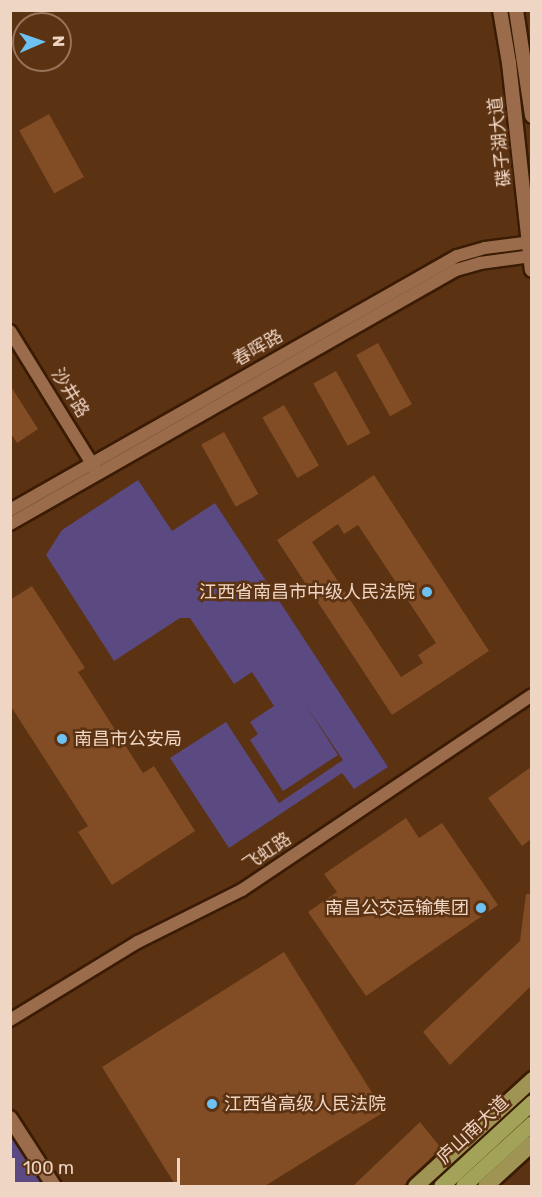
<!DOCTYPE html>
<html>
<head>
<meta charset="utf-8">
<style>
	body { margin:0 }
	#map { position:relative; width:542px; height:1197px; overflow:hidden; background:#5b3212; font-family:Rubik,"Noto Sans SC",sans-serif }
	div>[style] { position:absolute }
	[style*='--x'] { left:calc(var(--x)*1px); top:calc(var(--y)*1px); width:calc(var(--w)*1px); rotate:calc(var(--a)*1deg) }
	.green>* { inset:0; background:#5a4a81 }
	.building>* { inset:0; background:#824d24; transform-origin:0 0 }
	.roads { filter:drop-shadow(2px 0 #3a1b03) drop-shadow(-2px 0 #3a1b03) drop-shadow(0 2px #3a1b03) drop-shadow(0 -2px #3a1b03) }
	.tertiary>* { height:12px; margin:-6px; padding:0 6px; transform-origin:6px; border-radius:6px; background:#9a6c4c }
	.secondary>* { height:14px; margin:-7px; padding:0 7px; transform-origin:7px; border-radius:7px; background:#9a6c4c }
	.primary>* { height:15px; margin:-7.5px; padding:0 7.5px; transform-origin:7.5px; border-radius:7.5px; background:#a09455 }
	.trunk>* { height:15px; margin:-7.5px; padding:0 7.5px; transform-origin:7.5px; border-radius:7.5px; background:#a2a258 }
	.dots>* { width:16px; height:16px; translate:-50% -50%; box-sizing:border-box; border:3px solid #5b3212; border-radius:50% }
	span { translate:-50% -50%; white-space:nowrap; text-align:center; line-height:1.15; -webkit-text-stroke:5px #5b3212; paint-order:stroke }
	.street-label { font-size:18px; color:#efd5c4 }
	.poi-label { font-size:18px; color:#efd5c4 }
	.right { translate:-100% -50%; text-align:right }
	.left { translate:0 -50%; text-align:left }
	.frame { position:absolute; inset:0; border:12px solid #efd5c4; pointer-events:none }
	.north { position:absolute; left:12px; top:12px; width:60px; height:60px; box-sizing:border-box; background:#5b3212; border:2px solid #967359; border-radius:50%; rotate:88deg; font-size:16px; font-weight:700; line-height:24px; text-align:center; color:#efd5c4 }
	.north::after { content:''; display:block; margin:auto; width:21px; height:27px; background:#6dc2f3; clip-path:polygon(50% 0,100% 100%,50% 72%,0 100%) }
	.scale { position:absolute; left:12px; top:1158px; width:168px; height:27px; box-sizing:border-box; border:3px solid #efd5c4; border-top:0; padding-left:8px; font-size:18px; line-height:21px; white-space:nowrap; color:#efd5c4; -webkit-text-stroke:4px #5b3212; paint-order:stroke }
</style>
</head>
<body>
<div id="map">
	<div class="green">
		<div style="clip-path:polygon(138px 480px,172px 531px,215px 503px,388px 767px,354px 789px,342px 773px,229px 848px,170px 758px,226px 722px,279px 803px,343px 760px,305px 704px,338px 755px,283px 791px,250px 740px,258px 734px,250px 722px,274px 706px,252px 672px,234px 684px,190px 618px,180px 618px,114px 661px,46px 555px,62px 530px)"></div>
		<div style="clip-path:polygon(11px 1137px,43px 1186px,11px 1186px)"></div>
	</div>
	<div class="building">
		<div style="left:49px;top:114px;width:72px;height:34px;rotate:61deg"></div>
		<div style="left:378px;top:343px;width:70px;height:25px;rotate:61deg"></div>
		<div style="left:336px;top:371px;width:71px;height:26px;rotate:61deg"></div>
		<div style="clip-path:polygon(10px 385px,38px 429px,17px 443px,10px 432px)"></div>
		<div style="left:284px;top:405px;width:70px;height:25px;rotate:60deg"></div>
		<div style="left:224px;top:432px;width:71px;height:26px;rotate:61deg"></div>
		<div style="clip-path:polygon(evenodd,374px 475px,489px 651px,392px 715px,277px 540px,374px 475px,338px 524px,344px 534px,358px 525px,436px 643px,418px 655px,423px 663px,401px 677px,312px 542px,338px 524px)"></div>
		<div style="clip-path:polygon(32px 586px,85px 668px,78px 672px,143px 773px,154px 766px,195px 831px,112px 885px,78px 832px,88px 826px,10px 705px,10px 600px)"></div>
		<div style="clip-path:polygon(531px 767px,531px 839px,522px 846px,488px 798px)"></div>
		<div style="clip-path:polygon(406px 818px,419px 838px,442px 823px,498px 905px,366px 996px,308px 912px,337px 892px,324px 874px)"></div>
		<div style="clip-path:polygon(526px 894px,531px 894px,531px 986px,450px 1065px,423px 1032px,520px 941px)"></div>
		<div style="clip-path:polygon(284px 952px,384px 1112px,265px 1186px,176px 1186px,102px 1067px)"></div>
		<div style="clip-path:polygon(420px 1122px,441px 1148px,403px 1186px,353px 1186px)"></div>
	</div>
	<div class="roads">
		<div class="tertiary">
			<div style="--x:10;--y:331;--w:163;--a:58.3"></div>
			<div style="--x:10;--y:510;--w:514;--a:-29.61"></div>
			<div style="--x:457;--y:256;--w:29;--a:-16"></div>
			<div style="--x:485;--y:248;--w:47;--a:-7.3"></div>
			<div style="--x:10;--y:524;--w:513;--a:-29.66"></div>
			<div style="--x:456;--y:270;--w:25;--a:-16"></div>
			<div style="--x:480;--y:263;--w:52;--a:-7.7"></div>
			<div style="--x:10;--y:1020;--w:150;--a:-31.4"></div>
			<div style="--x:138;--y:942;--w:116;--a:-26.6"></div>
			<div style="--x:242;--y:890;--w:349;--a:-33.9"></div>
		</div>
		<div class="secondary">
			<div style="--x:500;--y:10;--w:54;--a:80.4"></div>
			<div style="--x:509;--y:63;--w:208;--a:83.7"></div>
			<div style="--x:516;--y:10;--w:107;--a:81.4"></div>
			<div style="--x:10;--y:1118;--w:81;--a:57.1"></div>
		</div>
		<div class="primary">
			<div style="--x:415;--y:1186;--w:159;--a:-42.4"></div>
			<div style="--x:485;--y:1186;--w:64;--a:-42.5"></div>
		</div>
		<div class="trunk">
			<div style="--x:441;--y:1186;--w:124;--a:-42.7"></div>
			<div style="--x:463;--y:1186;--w:93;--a:-42.4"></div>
		</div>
	</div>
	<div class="dots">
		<div style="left:427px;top:592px;background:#6dc2f3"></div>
		<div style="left:62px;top:739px;background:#6dc2f3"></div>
		<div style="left:481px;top:908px;background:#6dc2f3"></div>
		<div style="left:212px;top:1104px;background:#6dc2f3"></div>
	</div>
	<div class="street-label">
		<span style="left:500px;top:142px;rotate:-96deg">碟子湖大道</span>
		<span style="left:258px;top:348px;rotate:-30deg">春晖路</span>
		<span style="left:70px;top:393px;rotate:58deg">沙井路</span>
		<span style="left:267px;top:852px;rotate:-34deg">飞虹路</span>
		<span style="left:473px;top:1130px;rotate:-43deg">庐山南大道</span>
	</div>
	<div class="poi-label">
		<span class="right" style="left:415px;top:592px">江西省南昌市中级人民法院</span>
		<span class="left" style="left:74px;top:739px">南昌市公安局</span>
		<span class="right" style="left:469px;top:908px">南昌公交运输集团</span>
		<span class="left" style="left:224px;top:1104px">江西省高级人民法院</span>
	</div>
	<div class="frame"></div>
	<div class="north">N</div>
	<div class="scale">100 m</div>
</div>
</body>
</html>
